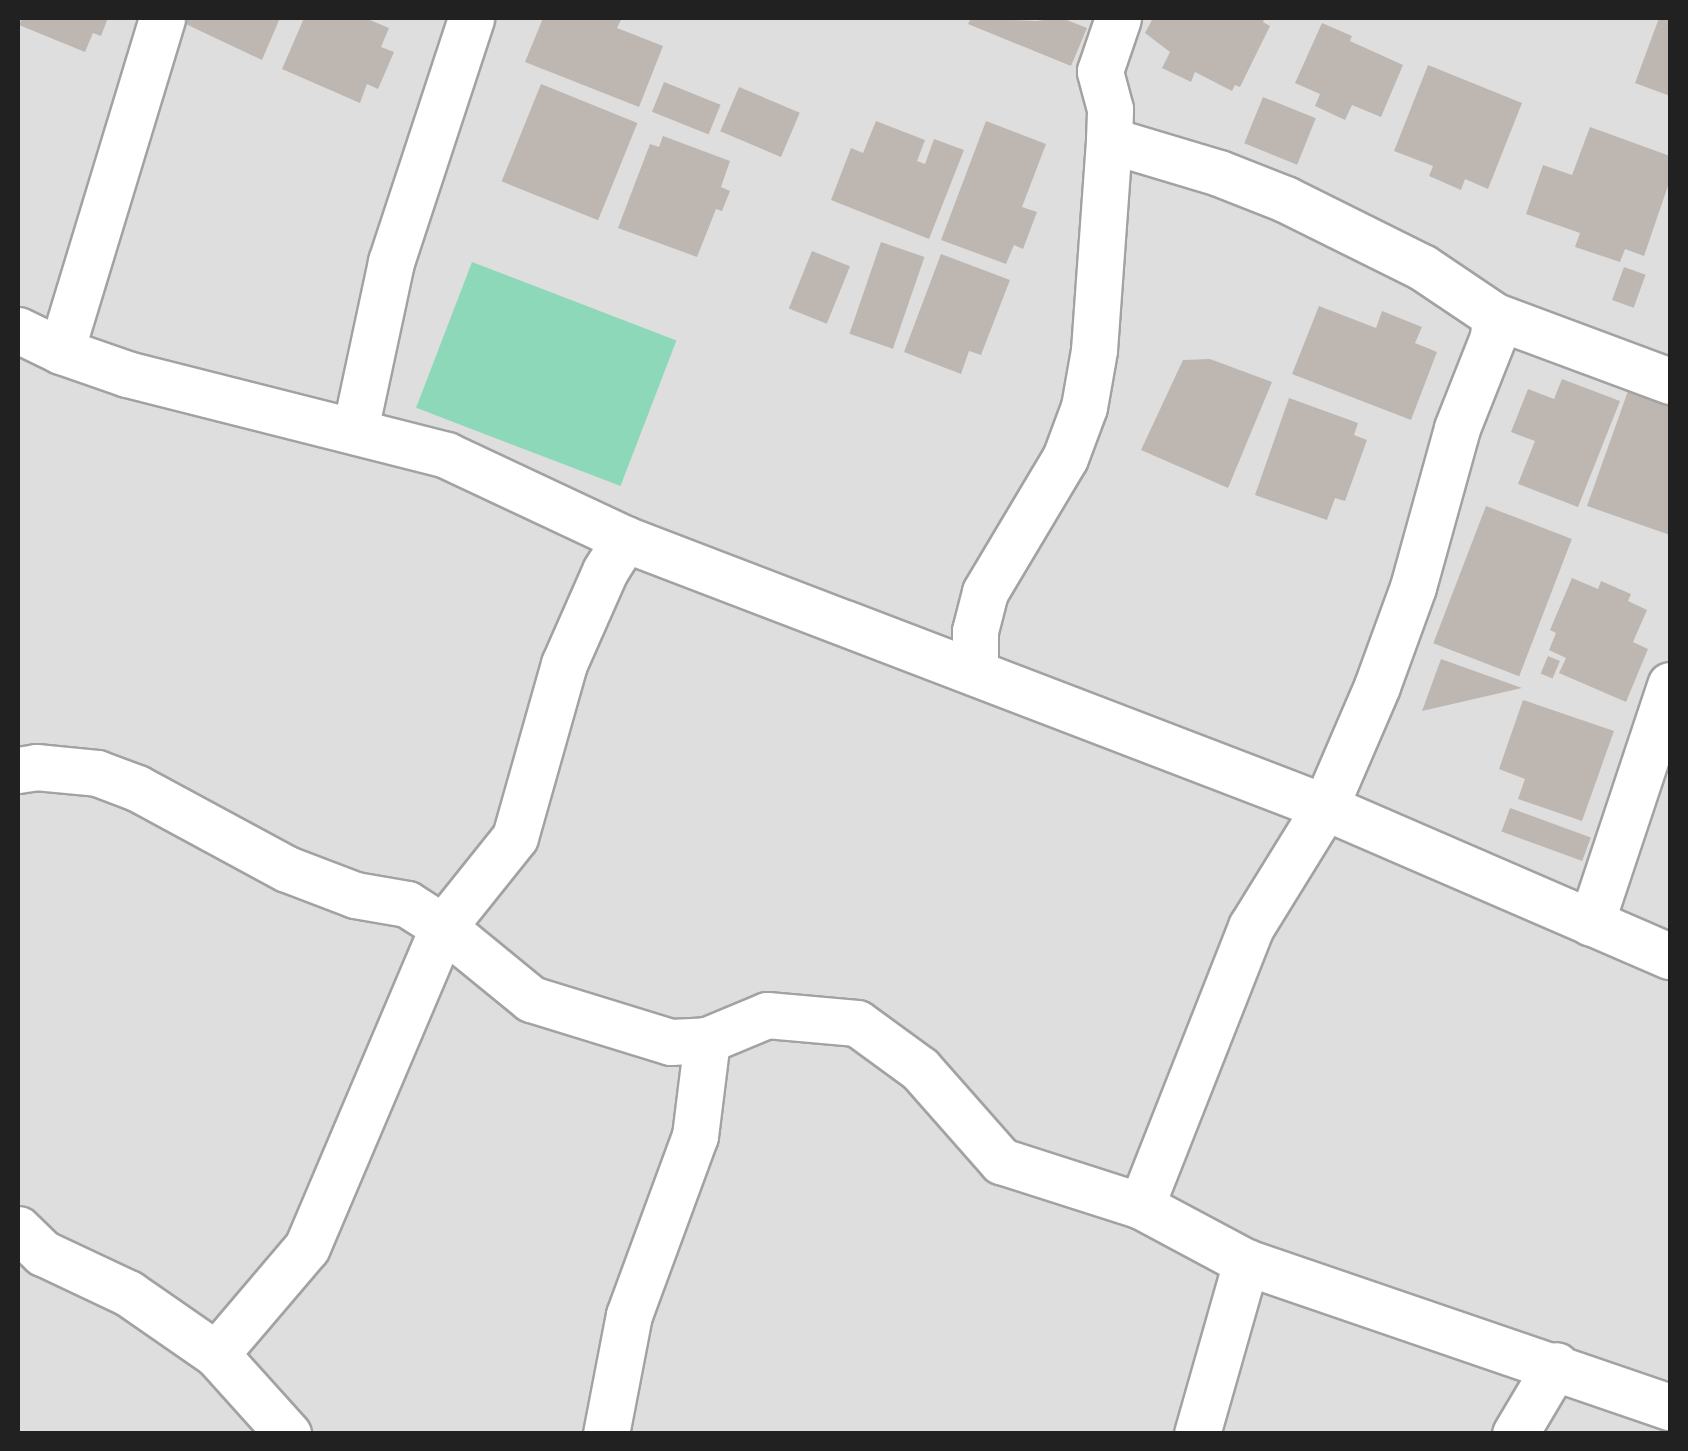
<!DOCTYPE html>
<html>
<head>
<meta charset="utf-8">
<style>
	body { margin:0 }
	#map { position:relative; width:1688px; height:1451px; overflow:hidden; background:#f0eee8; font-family:"Work Sans",sans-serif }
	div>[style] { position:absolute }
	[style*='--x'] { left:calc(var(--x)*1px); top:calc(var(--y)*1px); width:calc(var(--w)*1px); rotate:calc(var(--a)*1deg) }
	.residential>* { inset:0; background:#dfdede; transform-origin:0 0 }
	.pitch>* { inset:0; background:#8ed8ba; transform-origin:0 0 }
	.building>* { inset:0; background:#beb7b1; transform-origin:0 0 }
	.roads { filter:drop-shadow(2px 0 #a2a2a2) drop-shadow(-2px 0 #a2a2a2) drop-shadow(0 2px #a2a2a2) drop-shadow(0 -2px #a2a2a2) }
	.minor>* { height:45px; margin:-22.5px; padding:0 22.5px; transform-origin:22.5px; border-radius:22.5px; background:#fff }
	span { translate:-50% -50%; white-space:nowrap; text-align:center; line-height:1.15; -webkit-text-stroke:10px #fff; paint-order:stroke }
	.frame { position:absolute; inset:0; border:20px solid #212121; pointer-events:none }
</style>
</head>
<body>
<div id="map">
	<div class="residential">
		<div style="left:18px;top:18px;width:1652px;height:1415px"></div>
	</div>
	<div class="pitch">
		<div style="left:472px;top:262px;width:219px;height:156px;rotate:21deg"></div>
	</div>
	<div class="building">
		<div style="clip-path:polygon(22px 18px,108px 18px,101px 36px,93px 33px,85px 52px,19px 25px)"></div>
		<div style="clip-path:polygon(173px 18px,280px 18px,262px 60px)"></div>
		<div style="clip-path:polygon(304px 18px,365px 18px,389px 28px,381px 47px,394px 52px,378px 89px,367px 84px,360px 103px,282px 69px)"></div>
		<div style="clip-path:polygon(543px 18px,615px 18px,621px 20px,617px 28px,663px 46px,639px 107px,525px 62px)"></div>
		<div style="clip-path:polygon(971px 18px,1036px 21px,1062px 18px,1087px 28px,1071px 66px,968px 24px)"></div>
		<div style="clip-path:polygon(1153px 18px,1265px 18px,1263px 22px,1270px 26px,1240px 87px,1235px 85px,1232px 91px,1195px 72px,1191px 82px,1162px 68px,1170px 52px,1145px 33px)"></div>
		<div style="clip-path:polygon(1659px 18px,1670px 18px,1670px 96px,1635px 83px)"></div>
		<div style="clip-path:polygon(1322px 23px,1352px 36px,1350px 41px,1403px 65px,1381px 117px,1352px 105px,1345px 120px,1315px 106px,1320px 94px,1295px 83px)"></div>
		<div style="clip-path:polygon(1428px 65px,1522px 103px,1488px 189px,1465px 179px,1461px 190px,1429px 176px,1433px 166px,1394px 151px)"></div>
		<div style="left:664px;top:82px;width:61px;height:32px;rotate:22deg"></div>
		<div style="left:541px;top:84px;width:104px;height:105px;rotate:22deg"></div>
		<div style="left:739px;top:87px;width:66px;height:48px;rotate:23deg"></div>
		<div style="left:1263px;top:97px;width:57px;height:50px;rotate:22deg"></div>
		<div style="clip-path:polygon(876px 121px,925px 140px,917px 161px,925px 164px,934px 139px,964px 150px,929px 239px,831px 200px,851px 148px,863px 153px)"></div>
		<div style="clip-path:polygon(986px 121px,1046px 144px,1022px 207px,1037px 212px,1023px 249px,1014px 245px,1006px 264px,941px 240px)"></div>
		<div style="clip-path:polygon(1590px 127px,1670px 156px,1670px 180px,1644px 256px,1625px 249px,1620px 262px,1575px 247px,1580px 233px,1526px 214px,1543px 165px,1572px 175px)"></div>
		<div style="clip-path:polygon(663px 136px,730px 161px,721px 187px,730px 191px,722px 211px,716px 209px,697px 257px,618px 228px,650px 144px,659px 147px)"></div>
		<div style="left:881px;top:242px;width:46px;height:97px;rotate:19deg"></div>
		<div style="left:812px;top:251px;width:41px;height:62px;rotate:22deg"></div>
		<div style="clip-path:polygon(941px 254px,1010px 280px,981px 355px,969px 351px,961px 374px,904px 352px)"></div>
		<div style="left:1624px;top:267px;width:23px;height:35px;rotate:20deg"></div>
		<div style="clip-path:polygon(1319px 306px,1376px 328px,1382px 311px,1422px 327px,1415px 343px,1437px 352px,1411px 420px,1292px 374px)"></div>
		<div style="clip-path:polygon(1210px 359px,1272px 382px,1228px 488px,1141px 450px,1183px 360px)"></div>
		<div style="clip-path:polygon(1562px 379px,1620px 401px,1578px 507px,1518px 484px,1535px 441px,1511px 432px,1528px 389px,1554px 399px)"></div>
		<div style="clip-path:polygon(1628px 391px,1670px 406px,1670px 535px,1587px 506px)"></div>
		<div style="clip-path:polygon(1289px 398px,1358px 423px,1354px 435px,1367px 440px,1345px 501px,1335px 498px,1327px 520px,1255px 495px)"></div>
		<div style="left:1486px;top:506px;width:92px;height:147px;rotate:21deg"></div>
		<div style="clip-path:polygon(1572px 578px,1598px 589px,1601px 581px,1631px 594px,1628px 601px,1647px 610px,1633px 642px,1648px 649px,1626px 702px,1559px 673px,1566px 658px,1549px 650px,1556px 633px,1550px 630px)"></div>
		<div style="left:1548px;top:656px;width:13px;height:19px;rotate:23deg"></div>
		<div style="clip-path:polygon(1441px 659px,1522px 688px,1422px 711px)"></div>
		<div style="clip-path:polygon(1523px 700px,1614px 731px,1582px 821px,1518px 799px,1525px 779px,1499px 769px)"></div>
		<div style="left:1510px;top:808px;width:86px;height:25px;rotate:20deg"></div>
	</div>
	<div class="roads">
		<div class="minor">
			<div style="--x:1109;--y:140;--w:115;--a:16.7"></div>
			<div style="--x:1219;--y:173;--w:71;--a:21.5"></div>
			<div style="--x:1285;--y:199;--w:153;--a:26.4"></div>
			<div style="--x:1422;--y:267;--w:88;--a:33.9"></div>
			<div style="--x:1495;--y:316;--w:187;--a:20.4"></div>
			<div style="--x:18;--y:330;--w:48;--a:26"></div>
			<div style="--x:61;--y:351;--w:70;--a:19.2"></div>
			<div style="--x:127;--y:374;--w:329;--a:14.2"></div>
			<div style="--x:446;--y:455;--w:198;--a:25.1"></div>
			<div style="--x:625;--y:539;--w:750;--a:20.95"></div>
			<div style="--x:1325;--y:807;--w:376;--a:23.4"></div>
			<div style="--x:61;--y:351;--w:348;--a:-73.1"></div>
			<div style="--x:355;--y:430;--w:172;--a:-77.9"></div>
			<div style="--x:391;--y:262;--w:257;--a:-71.8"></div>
			<div style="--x:975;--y:672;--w:41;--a:-90"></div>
			<div style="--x:975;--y:631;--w:40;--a:-75.6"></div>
			<div style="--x:985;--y:592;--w:156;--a:-59.2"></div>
			<div style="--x:1065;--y:458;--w:54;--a:-69.6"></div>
			<div style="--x:1084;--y:407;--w:58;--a:-80"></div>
			<div style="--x:1094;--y:350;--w:211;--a:-85.9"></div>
			<div style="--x:1109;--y:140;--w:31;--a:-88"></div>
			<div style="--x:1110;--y:109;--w:39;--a:-105"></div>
			<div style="--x:1100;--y:71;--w:56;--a:-71.2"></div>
			<div style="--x:18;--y:770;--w:18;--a:-9"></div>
			<div style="--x:36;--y:767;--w:61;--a:5.6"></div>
			<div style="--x:97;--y:773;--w:43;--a:20.6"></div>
			<div style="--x:137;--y:788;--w:170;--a:28.4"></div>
			<div style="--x:287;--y:869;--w:73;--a:20.9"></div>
			<div style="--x:355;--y:895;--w:53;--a:9.8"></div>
			<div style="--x:407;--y:904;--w:43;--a:32.6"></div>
			<div style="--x:443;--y:927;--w:114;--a:39.3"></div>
			<div style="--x:531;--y:999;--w:146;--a:17.1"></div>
			<div style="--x:671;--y:1042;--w:36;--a:-3"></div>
			<div style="--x:707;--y:1040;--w:65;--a:-22.6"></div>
			<div style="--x:767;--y:1015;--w:90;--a:5.1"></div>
			<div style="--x:857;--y:1023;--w:78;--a:36.1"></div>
			<div style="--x:920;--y:1069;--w:123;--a:48.6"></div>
			<div style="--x:1001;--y:1161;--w:147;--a:17.8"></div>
			<div style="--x:1141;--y:1206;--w:119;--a:28.1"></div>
			<div style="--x:1246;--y:1262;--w:448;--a:18.9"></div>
			<div style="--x:1591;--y:923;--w:251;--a:-71.6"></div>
			<div style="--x:1141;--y:1206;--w:300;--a:-68.5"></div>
			<div style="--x:1251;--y:927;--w:141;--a:-58.3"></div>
			<div style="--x:1325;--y:807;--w:132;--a:-66.7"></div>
			<div style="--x:1377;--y:686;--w:105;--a:-70"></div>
			<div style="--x:1413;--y:587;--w:165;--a:-74.5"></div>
			<div style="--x:1457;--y:428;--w:98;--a:-68.4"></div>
			<div style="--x:1493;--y:337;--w:21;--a:-85"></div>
			<div style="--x:18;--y:1229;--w:35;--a:44"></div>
			<div style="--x:43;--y:1253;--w:94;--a:25.2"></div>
			<div style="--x:128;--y:1293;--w:107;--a:34.7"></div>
			<div style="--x:216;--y:1354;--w:108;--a:48"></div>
			<div style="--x:216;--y:1354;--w:140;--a:-49.6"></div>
			<div style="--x:307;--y:1247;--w:348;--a:-67"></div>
			<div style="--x:443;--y:927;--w:115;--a:-51.3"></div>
			<div style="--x:515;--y:837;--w:180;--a:-74.2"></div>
			<div style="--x:564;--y:664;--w:102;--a:-66.2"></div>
			<div style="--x:605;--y:571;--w:38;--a:-58"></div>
			<div style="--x:606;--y:1434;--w:121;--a:-79.1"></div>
			<div style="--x:629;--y:1315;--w:191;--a:-69.8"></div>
			<div style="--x:695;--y:1136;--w:97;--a:-82.9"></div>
			<div style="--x:1197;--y:1434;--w:179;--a:-74.1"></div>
			<div style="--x:1515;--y:1434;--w:80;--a:-59.3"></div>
		</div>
	</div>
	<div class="frame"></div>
</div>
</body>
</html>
